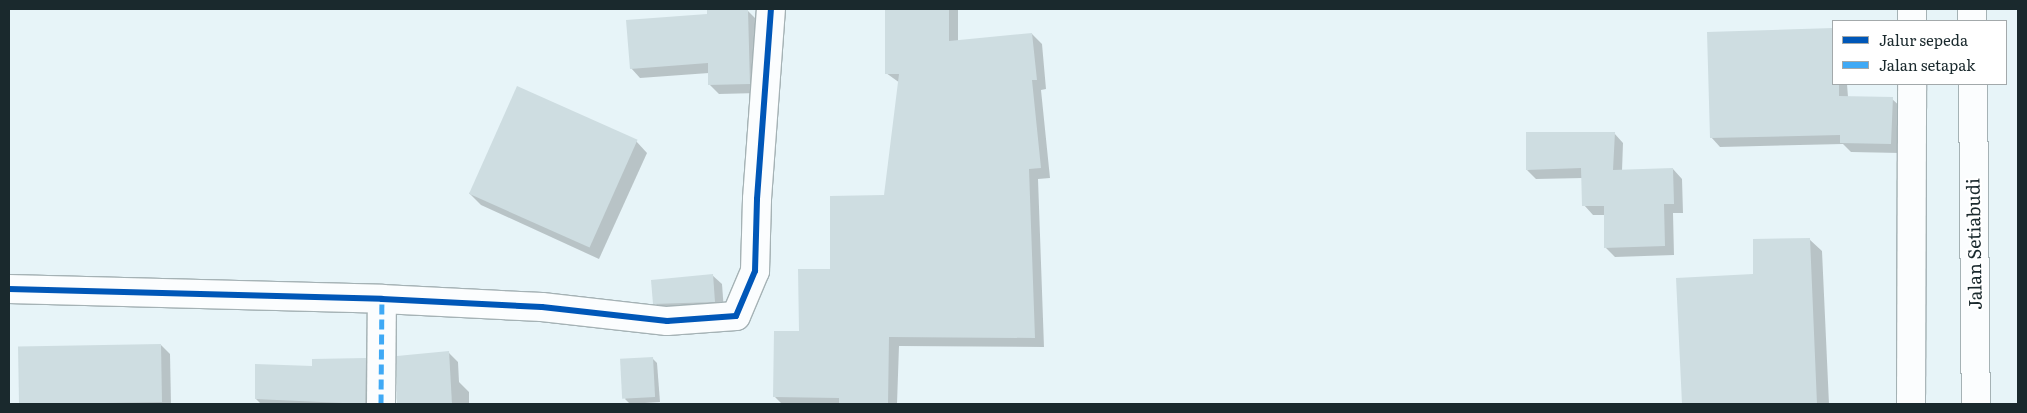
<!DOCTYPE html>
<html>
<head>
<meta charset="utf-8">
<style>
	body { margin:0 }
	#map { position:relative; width:2027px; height:413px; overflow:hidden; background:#e7f4f8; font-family:Literata,serif }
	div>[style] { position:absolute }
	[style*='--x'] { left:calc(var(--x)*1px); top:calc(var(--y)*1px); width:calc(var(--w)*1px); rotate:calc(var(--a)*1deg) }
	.shadow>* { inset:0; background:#0003 }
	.building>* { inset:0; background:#cedde1; transform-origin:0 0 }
	.roads { filter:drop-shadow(1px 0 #a5b2b5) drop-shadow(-1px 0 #a5b2b5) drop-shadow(0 1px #a5b2b5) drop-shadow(0 -1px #a5b2b5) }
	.minor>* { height:28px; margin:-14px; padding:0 14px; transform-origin:14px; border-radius:14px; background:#fbfdfe }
	.primary>* { height:28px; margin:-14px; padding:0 14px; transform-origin:14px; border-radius:14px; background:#fbfdfe }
	.quiet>* { height:5px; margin-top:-2.5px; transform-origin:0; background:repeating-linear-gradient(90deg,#3fa9f5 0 10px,transparent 0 15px) }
	.cycleway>* { height:6px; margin:-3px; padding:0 3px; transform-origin:3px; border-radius:3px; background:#0057b8 }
	span { translate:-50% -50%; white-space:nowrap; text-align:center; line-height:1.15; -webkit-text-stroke:4px #fff; paint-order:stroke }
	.street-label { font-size:18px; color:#1a292d }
	.frame { position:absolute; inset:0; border:10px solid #1a292d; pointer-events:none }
	.legend { position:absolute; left:1832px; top:20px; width:175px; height:65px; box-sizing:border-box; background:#fff; border:1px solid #a3a9ab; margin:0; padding:6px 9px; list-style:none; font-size:15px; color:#1a292d }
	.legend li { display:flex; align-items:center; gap:10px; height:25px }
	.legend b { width:25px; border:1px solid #a3a9ab }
</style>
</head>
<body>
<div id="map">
	<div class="shadow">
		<div style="clip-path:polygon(886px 9px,958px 9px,958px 41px,1032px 34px,1042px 44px,1046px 89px,1041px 90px,1050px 178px,1038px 179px,1044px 347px,899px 346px,897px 404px,782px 404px,775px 397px,800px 333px,831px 270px,886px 196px,900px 83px,886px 73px)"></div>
		<div style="clip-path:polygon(748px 11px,757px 20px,758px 93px,719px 94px,709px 84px,709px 73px,640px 78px,631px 68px)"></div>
		<div style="clip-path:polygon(1833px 30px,1833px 84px,1847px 84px,1848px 97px,1892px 99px,1902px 108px,1900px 153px,1851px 152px,1843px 144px,1720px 147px,1711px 137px,1708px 33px)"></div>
		<div style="clip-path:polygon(1614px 133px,1623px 143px,1622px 171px,1673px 169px,1682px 179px,1683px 213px,1673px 213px,1674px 255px,1615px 257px,1606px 248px,1605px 215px,1593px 215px,1584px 205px,1583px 178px,1536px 179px,1527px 170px)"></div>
		<div style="clip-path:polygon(636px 141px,647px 153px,599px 259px,481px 205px,469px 193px)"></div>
		<div style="clip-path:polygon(1809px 239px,1822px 251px,1829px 404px,1684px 404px,1677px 280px,1755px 275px)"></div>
		<div style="clip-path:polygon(712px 275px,722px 284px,724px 311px,664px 313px,655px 303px)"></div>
		<div style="clip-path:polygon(161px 345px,170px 354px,171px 404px,19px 404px,19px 348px)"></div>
		<div style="clip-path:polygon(449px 353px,458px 362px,459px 382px,469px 392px,469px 404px,398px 404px,398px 358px)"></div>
		<div style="clip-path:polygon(652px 358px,657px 363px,660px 402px,630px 404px,625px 399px)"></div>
		<div style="clip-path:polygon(365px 359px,375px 369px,375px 404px,261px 404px,256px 399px)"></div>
	</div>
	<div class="building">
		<div style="clip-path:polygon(885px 9px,949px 9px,949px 41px,1032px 33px,1037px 80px,1032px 80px,1041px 168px,1029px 169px,1035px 338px,889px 337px,888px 404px,839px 404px,839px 398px,773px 397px,774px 331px,799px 331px,798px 269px,830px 269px,830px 196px,884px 195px,899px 74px,885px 74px)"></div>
		<div style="clip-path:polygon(707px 10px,748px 10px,750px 84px,708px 85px,708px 63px,630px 69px,626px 20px,707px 14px)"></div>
		<div style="clip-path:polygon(1833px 28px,1833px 84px,1839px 84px,1839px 96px,1893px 97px,1891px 144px,1840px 143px,1840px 135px,1710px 138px,1707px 32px)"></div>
		<div style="left:517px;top:86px;width:132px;height:118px;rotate:24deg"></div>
		<div style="clip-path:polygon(1526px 132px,1615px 132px,1613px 170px,1673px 168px,1674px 204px,1664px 204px,1665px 246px,1604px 248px,1604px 206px,1582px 206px,1581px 168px,1526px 170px)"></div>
		<div style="clip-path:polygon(1810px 238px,1817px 404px,1682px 404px,1676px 278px,1753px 274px,1753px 239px)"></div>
		<div style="clip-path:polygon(713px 274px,715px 302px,653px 304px,651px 280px)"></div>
		<div style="left:161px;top:344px;width:58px;height:143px;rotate:89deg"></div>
		<div style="clip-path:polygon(449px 351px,452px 404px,397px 404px,397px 356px)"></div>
		<div style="left:653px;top:357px;width:40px;height:33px;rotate:87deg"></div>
		<div style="clip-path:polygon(366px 358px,365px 404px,255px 399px,255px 364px,312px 366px,312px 359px)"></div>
	</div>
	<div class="roads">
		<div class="minor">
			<div style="--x:9;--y:289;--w:373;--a:1.5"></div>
			<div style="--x:382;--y:299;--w:160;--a:2.9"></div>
			<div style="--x:542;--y:307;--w:126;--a:6.4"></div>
			<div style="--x:667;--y:321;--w:69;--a:-4.1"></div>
			<div style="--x:736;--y:316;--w:49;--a:-67.1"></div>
			<div style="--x:755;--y:271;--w:72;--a:-88.4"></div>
			<div style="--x:757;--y:199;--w:191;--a:-85.8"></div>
			<div style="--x:381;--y:404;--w:105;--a:-89.5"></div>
		</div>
		<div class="primary">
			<div style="--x:1972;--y:9;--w:12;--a:90"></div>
			<div style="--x:1912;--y:21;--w:12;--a:-90"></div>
			<div style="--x:1973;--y:84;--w:320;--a:89.5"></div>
			<div style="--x:1911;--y:404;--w:320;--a:-89.8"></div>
		</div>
	</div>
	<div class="quiet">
		<div style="--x:381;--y:404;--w:105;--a:-89.5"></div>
	</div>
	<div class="cycleway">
		<div style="--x:9;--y:289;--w:373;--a:1.5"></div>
		<div style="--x:382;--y:299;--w:160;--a:2.9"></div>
		<div style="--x:542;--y:307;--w:126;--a:6.4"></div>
		<div style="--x:667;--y:321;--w:69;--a:-4.1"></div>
		<div style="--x:736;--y:316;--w:49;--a:-67.1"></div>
		<div style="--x:755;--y:271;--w:72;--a:-88.4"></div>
		<div style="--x:757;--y:199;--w:191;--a:-85.8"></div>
	</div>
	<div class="street-label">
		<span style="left:1974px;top:244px;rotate:-91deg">Jalan Setiabudi</span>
	</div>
	<div class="frame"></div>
	<ul class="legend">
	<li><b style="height:6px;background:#0057b8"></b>Jalur sepeda</li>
	<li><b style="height:6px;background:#3fa9f5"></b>Jalan setapak</li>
	</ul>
</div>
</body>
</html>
